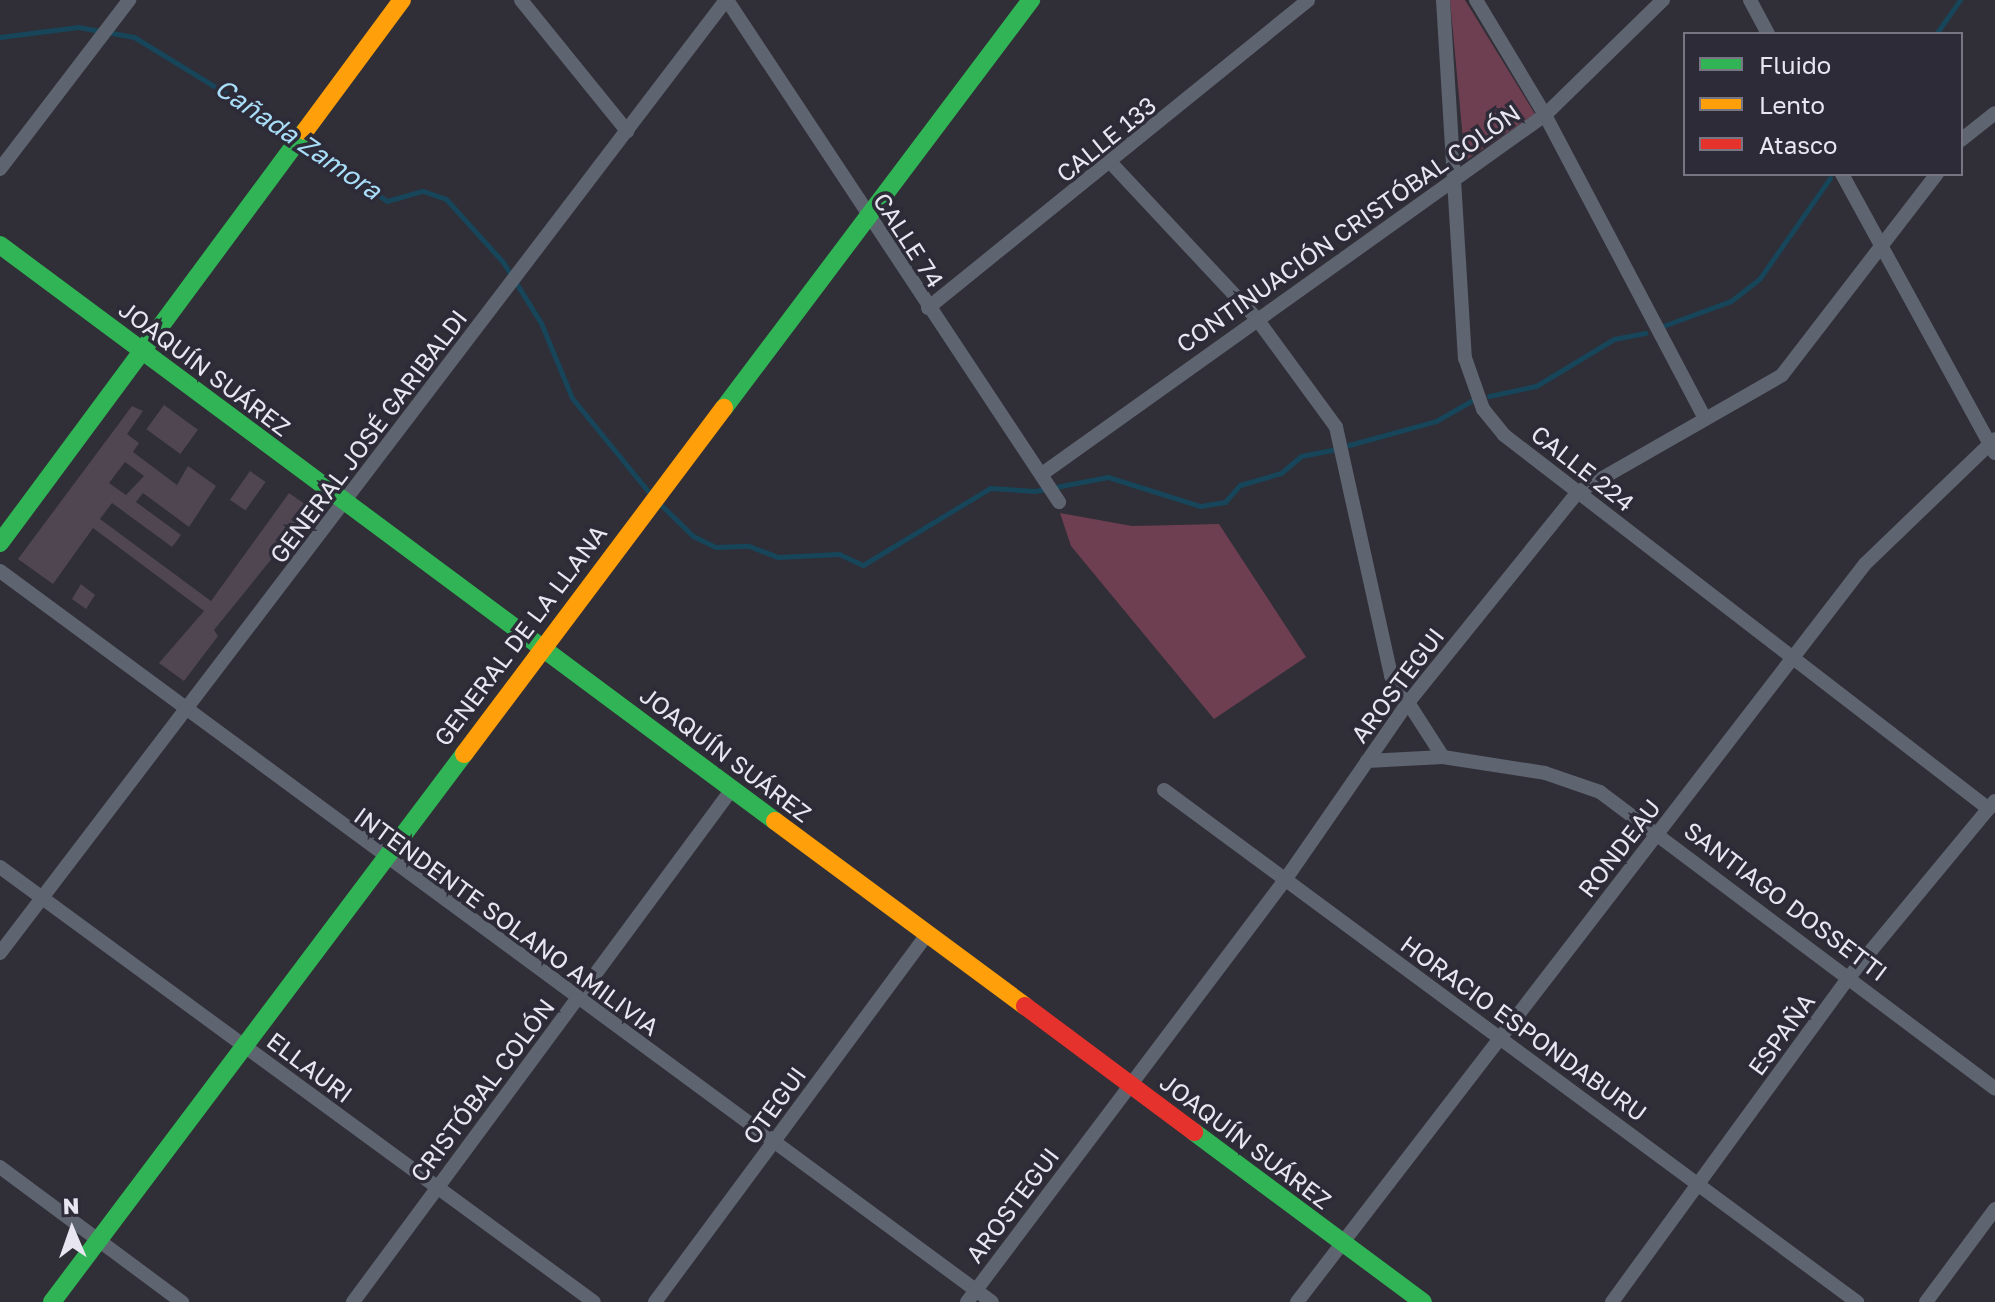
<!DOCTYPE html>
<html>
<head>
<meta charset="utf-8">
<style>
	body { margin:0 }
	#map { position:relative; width:1995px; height:1302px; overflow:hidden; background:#302e36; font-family:"Golos Text",sans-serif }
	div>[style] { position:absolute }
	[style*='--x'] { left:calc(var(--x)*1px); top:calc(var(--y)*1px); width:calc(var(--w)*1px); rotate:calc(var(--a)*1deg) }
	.green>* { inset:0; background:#6e3f51 }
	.stream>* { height:5px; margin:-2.5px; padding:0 2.5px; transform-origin:2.5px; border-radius:2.5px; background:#17455a }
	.building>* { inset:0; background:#4f4651; transform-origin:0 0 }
	.street>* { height:14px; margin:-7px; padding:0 7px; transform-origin:7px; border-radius:7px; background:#5e6470 }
	.fast>* { height:18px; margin:-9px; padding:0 9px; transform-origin:9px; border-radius:9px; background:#30b455 }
	.slow>* { height:18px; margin:-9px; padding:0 9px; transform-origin:9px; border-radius:9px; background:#ff9f0a }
	.jam>* { height:18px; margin:-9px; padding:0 9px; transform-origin:9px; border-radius:9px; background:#e5322d }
	span { translate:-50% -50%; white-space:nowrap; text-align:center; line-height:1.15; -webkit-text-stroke:7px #2e2b39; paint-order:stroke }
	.street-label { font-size:24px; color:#e8e6f0 }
	.water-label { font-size:26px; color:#a9def9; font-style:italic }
	.legend { position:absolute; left:1683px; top:32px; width:280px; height:144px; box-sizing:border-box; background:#2e2b39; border:2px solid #787682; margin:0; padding:10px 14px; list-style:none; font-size:24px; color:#e8e6f0 }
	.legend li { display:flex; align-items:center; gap:16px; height:40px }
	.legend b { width:40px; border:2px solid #787682 }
	.north { position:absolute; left:32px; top:1190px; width:80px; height:80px; -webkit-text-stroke:6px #2e2b39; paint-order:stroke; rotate:358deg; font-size:22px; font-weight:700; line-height:32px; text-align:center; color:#e8e6f0 }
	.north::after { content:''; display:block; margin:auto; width:28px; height:36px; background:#e8e6f0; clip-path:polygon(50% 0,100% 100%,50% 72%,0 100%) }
</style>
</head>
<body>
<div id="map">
	<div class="green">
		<div style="clip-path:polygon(1450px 0,1465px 0,1535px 114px,1465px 161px)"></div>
		<div style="clip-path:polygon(1060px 513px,1132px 526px,1219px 524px,1306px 657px,1214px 719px,1071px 546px)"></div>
	</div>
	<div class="stream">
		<div style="--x:1936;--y:34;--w:42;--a:-54.8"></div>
		<div style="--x:0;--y:37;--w:79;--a:-7.3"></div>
		<div style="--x:78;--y:27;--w:57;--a:10.1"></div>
		<div style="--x:134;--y:37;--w:188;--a:31.5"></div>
		<div style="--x:302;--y:141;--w:104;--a:35.2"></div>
		<div style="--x:387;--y:201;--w:37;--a:-16"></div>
		<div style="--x:423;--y:191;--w:24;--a:19"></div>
		<div style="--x:446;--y:199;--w:85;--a:47.9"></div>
		<div style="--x:503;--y:262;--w:72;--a:58.1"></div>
		<div style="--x:541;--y:323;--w:81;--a:67.5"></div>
		<div style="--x:572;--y:398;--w:125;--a:50.8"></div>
		<div style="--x:1663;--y:326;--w:72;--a:-20.2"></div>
		<div style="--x:1731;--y:301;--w:37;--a:-38"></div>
		<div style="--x:1760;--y:278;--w:122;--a:-55"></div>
		<div style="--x:1489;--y:396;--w:48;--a:-12"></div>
		<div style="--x:1536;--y:386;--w:91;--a:-31.1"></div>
		<div style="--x:1614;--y:339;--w:32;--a:-11"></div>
		<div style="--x:1349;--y:445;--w:90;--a:-15.4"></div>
		<div style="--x:1436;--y:421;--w:43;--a:-29.6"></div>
		<div style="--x:658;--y:502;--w:49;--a:44.2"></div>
		<div style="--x:693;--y:536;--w:25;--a:26"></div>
		<div style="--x:716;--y:547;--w:33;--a:-2"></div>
		<div style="--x:749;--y:546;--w:31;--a:21"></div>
		<div style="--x:778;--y:557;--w:61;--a:-2.8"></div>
		<div style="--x:839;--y:554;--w:26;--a:25"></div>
		<div style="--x:863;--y:565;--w:149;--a:-31.2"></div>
		<div style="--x:990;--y:488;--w:45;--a:3.8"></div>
		<div style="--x:1035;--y:491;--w:74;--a:-10.9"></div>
		<div style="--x:1108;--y:477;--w:96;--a:17.5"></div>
		<div style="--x:1200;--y:506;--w:25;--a:-9"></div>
		<div style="--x:1225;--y:502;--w:23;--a:-49"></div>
		<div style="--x:1240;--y:485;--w:43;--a:-16.3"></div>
		<div style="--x:1281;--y:473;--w:26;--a:-40"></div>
		<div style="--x:1301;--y:456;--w:37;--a:-11"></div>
	</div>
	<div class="building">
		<div style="left:164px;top:405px;width:42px;height:30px;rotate:36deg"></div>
		<div style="clip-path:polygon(evenodd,132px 406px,143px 411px,127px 434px,139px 443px,133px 452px,177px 485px,188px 466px,216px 486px,189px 527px,143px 493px,136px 502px,181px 535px,172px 547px,112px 503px,100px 519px,211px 601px,289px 493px,312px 509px,214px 630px,218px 636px,184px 681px,159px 663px,204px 611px,93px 528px,53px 584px,18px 559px,132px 406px,125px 462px,144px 476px,126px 495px,109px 483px,125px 462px)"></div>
		<div style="left:250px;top:471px;width:19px;height:35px;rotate:35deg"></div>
		<div style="clip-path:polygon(81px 584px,95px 595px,86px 609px,72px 599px)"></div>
	</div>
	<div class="street">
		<div style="--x:521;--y:0;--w:169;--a:51"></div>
		<div style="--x:727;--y:0;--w:602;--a:56.52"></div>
		<div style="--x:1443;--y:0;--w:359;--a:86.5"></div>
		<div style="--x:1465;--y:358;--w:54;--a:70.6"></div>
		<div style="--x:1483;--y:409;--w:33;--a:51"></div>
		<div style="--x:1504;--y:435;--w:612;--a:37.64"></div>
		<div style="--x:1476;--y:0;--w:134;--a:59"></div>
		<div style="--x:1545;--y:115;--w:341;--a:62.2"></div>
		<div style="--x:1750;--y:0;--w:38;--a:62"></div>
		<div style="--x:1961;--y:140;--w:43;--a:-38.5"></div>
		<div style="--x:1112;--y:164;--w:212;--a:46.9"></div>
		<div style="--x:1257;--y:319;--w:134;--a:53.8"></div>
		<div style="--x:1336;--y:427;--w:255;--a:77.5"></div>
		<div style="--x:1391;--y:676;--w:96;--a:57.3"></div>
		<div style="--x:1443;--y:757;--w:103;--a:8.9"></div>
		<div style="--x:1545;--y:773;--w:58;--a:19.1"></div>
		<div style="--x:1600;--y:792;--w:494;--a:36.9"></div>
		<div style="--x:0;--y:169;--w:213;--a:-52.6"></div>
		<div style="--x:1842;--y:174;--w:318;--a:61.3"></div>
		<div style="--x:928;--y:308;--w:489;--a:-39"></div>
		<div style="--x:1042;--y:474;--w:618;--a:-35.52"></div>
		<div style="--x:1545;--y:115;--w:165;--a:-44.3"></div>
		<div style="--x:0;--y:571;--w:1232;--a:36.39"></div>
		<div style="--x:1367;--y:761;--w:76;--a:-3"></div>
		<div style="--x:1164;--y:790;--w:862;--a:36.46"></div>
		<div style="--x:0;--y:867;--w:736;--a:36.22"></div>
		<div style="--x:0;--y:953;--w:1198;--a:-52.7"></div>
		<div style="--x:0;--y:1167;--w:227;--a:36.6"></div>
		<div style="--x:353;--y:1302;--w:638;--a:-53.54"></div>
		<div style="--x:655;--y:1302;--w:458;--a:-53.5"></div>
		<div style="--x:967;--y:1302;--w:528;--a:-53"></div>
		<div style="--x:1285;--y:880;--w:213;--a:-55.3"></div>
		<div style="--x:1406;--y:705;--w:274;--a:-51.1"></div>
		<div style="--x:1578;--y:492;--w:235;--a:-29.8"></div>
		<div style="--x:1782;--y:375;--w:254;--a:-52.4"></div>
		<div style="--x:1297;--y:1302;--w:931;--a:-52.42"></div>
		<div style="--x:1865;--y:564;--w:180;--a:-43.9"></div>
		<div style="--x:1612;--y:1302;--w:404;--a:-53.9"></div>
		<div style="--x:1850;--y:976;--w:227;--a:-50.4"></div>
		<div style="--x:1926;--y:1302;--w:116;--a:-53.4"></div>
	</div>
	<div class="fast">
		<div style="--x:0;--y:245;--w:966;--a:36.62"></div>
		<div style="--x:724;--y:408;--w:511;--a:-53.04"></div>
		<div style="--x:0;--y:543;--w:513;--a:-53.49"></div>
		<div style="--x:1194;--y:1132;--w:285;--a:36.6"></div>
		<div style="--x:52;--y:1302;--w:686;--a:-53.06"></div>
	</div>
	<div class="slow">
		<div style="--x:305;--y:131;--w:163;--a:-53.5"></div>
		<div style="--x:464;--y:754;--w:433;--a:-53.1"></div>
		<div style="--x:775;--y:821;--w:311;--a:36.5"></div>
	</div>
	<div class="jam">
		<div style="--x:1025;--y:1006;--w:211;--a:36.7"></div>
	</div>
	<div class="street-label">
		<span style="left:1106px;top:139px;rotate:-39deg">CALLE 133</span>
		<span style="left:1348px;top:228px;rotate:-35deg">CONTINUACIÓN CRISTÓBAL COLÓN</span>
		<span style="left:909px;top:240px;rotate:57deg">CALLE 74</span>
		<span style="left:205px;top:368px;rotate:37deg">JOAQUÍN SUÁREZ</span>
		<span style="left:368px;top:436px;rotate:-53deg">GENERAL JOSÉ GARIBALDI</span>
		<span style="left:1583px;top:468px;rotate:38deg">CALLE 224</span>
		<span style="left:520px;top:635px;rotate:-53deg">GENERAL DE LA LLANA</span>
		<span style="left:1397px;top:685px;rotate:-53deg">AROSTEGUI</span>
		<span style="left:726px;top:754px;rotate:37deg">JOAQUÍN SUÁREZ</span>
		<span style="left:1619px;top:848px;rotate:-52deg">RONDEAU</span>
		<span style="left:1786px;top:901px;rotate:37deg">SANTIAGO DOSSETTI</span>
		<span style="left:507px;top:921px;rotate:36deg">INTENDENTE SOLANO AMILIVIA</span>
		<span style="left:1524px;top:1028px;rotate:36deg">HORACIO ESPONDABURU</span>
		<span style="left:1781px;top:1034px;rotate:-54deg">ESPAÑA</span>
		<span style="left:310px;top:1067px;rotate:37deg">ELLAURI</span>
		<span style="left:482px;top:1090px;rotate:-53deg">CRISTÓBAL COLÓN</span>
		<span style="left:774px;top:1105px;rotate:-54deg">OTEGUI</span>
		<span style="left:1246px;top:1141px;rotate:37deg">JOAQUÍN SUÁREZ</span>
		<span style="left:1012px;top:1205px;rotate:-53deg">AROSTEGUI</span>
	</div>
	<div class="water-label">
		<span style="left:298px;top:139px;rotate:34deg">Cañada Zamora</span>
	</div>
	<ul class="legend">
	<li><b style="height:10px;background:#30b455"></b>Fluido</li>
	<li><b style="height:10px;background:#ff9f0a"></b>Lento</li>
	<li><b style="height:10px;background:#e5322d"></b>Atasco</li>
	</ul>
	<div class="north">N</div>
</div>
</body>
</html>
